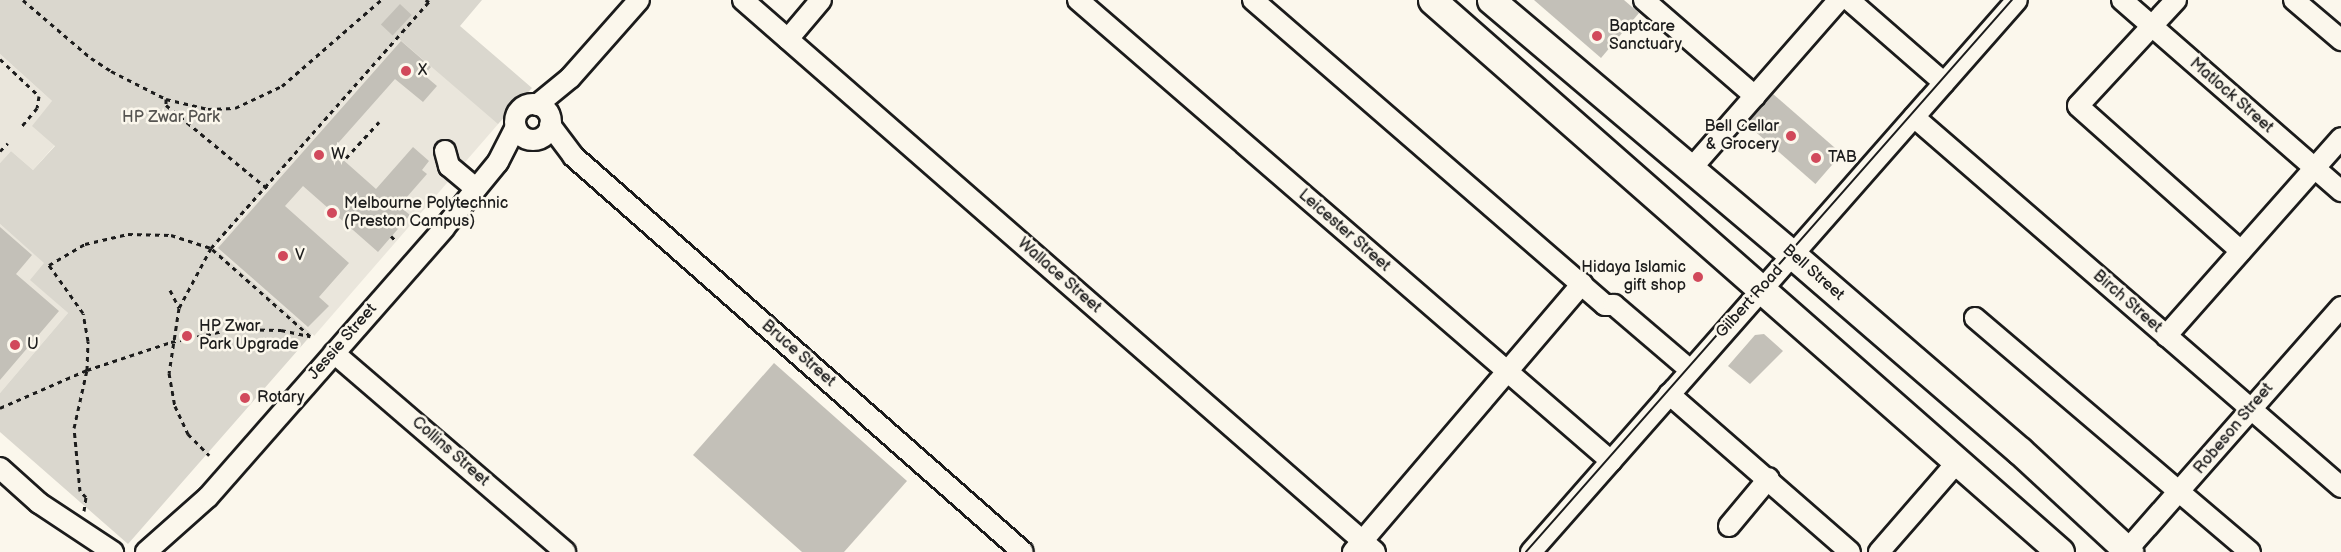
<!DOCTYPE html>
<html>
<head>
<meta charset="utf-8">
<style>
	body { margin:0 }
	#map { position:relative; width:2341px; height:552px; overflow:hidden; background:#fbf7ec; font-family:"Balsamiq Sans",sans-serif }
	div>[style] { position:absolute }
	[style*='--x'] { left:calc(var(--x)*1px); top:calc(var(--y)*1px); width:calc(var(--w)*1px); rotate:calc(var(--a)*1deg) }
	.built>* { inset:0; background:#eae6dc; transform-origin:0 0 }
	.green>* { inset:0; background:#dad7ce }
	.building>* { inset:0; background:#c3c0b8; transform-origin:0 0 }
	.path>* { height:3px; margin-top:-1.5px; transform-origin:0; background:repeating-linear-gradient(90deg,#1c1c1c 0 4.5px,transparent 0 9px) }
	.roads { filter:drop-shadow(2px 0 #1c1c1c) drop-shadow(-2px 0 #1c1c1c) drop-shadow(0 2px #1c1c1c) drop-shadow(0 -2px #1c1c1c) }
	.minor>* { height:20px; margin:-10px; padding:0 10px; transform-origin:10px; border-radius:10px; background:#fbf7ec }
	.minor>.ring { margin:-10px; padding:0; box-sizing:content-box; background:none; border:20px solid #fbf7ec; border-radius:50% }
	.highway>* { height:27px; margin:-13.5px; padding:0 13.5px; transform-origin:13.5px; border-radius:13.5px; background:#fbf7ec }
	.tram>* { height:1.5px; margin:-0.75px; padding:0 0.75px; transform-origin:0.75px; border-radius:0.75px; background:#1c1c1c }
	.dots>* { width:16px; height:16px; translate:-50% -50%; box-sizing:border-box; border:3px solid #fbf7ec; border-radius:50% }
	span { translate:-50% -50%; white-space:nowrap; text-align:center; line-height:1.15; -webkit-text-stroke:5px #fbf7ec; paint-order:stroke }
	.poi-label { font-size:16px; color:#1c1c1c }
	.left { translate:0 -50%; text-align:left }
	.right { translate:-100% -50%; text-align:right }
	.street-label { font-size:16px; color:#1c1c1c }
	.park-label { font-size:16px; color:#555451 }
</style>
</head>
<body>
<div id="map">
	<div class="built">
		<div style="left:399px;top:37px;width:132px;height:281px;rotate:41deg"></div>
		<div style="clip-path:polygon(0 54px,52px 101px,55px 145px,33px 170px,11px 151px,0 163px)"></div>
		<div style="clip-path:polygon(0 224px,45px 263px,31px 280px,68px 313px,0 393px)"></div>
	</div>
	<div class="green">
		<div style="clip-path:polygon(0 0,482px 0,460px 26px,532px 88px,498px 124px,398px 38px,214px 248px,312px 334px,128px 544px,0 432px,0 393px,68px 313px,30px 280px,44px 263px,0 224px,0 163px,11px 151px,33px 170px,55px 146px,32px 126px,52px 101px,0 54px)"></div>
	</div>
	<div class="building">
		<div style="clip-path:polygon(1534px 0,1624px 0,1639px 13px,1601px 58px)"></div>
		<div style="left:400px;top:4px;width:16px;height:28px;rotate:43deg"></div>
		<div style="clip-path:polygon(401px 41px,431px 67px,424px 75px,437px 86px,423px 102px,395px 79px,332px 150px,376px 189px,413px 147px,429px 161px,422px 170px,427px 174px,399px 206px,410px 215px,378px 252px,303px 186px,285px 206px,349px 263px,319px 297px,329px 306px,308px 327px,218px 248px)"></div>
		<div style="left:1773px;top:94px;width:91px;height:40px;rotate:41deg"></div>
		<div style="clip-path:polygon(0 227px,32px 255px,16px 274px,59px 311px,0 380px)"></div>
		<div style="clip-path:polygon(1764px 334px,1783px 351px,1750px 384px,1728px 366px,1755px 335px)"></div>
		<div style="clip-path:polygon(774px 363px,907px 481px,844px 552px,802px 552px,693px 455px)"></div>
	</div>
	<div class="path">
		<div style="--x:23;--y:0;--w:89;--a:40.5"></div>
		<div style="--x:91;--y:58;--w:24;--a:33"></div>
		<div style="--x:111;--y:71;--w:62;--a:27"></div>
		<div style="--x:166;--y:99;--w:43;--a:13.4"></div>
		<div style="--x:208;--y:109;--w:27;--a:-2"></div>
		<div style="--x:235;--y:108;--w:52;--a:-25.1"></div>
		<div style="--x:282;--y:86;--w:131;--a:-41"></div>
		<div style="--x:0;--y:59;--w:54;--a:43.5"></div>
		<div style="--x:39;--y:96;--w:12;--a:99"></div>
		<div style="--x:37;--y:108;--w:25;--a:130"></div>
		<div style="--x:166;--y:99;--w:6;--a:90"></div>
		<div style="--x:166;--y:105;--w:134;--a:39.5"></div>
		<div style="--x:334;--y:148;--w:16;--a:40"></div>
		<div style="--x:346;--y:158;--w:49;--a:-47.5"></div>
		<div style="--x:0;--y:151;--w:11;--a:-45"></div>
		<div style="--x:391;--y:236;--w:8;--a:45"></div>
		<div style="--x:170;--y:290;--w:20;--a:63"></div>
		<div style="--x:0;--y:408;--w:95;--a:-23.6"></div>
		<div style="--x:87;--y:370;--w:89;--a:-18.4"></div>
		<div style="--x:171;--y:342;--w:63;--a:-11.8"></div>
		<div style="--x:233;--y:329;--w:48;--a:1.2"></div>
		<div style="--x:281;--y:330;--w:30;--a:12"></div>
		<div style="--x:310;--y:336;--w:132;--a:-138.4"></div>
		<div style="--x:211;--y:248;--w:329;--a:-48.5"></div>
		<div style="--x:429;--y:2;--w:4;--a:-146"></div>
		<div style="--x:84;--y:511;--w:14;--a:-82"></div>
		<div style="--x:86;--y:497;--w:8;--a:-135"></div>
		<div style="--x:80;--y:491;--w:63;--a:-95.4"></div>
		<div style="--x:74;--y:428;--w:59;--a:-77.4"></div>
		<div style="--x:87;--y:370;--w:29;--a:-88"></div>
		<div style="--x:88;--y:341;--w:28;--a:-100"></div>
		<div style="--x:83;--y:313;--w:59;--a:-125.3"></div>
		<div style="--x:49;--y:265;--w:42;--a:-30.3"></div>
		<div style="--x:85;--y:244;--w:44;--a:-13.1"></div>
		<div style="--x:128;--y:234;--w:43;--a:1.3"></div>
		<div style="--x:171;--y:235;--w:42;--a:18"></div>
		<div style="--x:211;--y:248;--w:68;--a:118.1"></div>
		<div style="--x:179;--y:308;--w:66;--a:98.7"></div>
		<div style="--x:169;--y:373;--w:34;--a:80"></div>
		<div style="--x:175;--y:406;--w:31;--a:65"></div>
		<div style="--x:188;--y:434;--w:30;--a:45"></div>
	</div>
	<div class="roads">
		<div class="minor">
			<div style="--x:743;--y:0;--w:839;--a:41.13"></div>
			<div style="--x:1078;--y:0;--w:705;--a:40.86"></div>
			<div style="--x:1253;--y:0;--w:466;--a:40.9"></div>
			<div style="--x:1605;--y:305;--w:9;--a:0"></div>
			<div style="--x:1614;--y:305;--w:100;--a:40.5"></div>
			<div style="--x:1644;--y:0;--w:147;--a:40.9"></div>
			<div style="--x:1849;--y:0;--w:126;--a:41.1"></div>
			<div style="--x:2122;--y:0;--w:291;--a:41.1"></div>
			<div style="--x:2176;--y:0;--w:144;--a:132.8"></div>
			<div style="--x:2078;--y:106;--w:218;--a:41.7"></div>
			<div style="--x:2294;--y:0;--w:62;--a:40.4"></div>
			<div style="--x:788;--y:39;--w:51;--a:-49.8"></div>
			<div class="ring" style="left:515px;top:104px;width:16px;height:16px"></div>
			<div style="--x:537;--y:105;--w:43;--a:-39.3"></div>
			<div style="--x:570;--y:78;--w:104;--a:-48.5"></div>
			<div style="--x:1914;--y:117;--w:565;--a:40.91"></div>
			<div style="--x:550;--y:125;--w:39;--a:53"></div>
			<div style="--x:573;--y:156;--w:599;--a:41.35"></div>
			<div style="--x:445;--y:151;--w:16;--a:75"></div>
			<div style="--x:449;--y:166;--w:35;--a:40"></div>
			<div style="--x:1690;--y:170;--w:226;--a:-48.8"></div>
			<div style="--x:1975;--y:318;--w:361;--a:40.4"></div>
			<div style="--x:2166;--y:336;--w:264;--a:-48.5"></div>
			<div style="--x:334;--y:353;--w:305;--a:40.7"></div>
			<div style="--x:1669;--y:394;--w:240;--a:41.1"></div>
			<div style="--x:0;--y:468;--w:52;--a:41.9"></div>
			<div style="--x:39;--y:503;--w:89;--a:33.5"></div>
			<div style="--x:1729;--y:526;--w:62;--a:-50.2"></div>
			<div style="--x:2127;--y:550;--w:324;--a:-48.6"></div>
			<div style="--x:146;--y:552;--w:83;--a:-41.6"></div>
			<div style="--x:208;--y:497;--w:358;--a:-48.7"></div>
			<div style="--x:444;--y:228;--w:85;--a:-50.7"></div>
			<div style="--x:498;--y:162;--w:39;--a:-63"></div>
			<div style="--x:1353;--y:552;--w:353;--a:-49.5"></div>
			<div style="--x:1531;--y:552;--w:735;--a:-48.64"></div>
			<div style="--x:1879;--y:552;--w:121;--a:-49"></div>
		</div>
		<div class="highway">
			<div style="--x:1432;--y:0;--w:836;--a:41.31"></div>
			<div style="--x:1491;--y:0;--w:398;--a:40.2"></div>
			<div style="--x:1795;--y:257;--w:297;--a:40.8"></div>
			<div style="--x:2020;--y:451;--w:149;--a:42.8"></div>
		</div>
	</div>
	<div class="tram">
		<div style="--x:1526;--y:552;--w:735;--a:-48.64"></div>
	</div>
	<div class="dots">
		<div style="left:1597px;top:36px;background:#d1495b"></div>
		<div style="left:406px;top:71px;background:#d1495b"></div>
		<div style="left:1791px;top:136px;background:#d1495b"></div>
		<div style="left:319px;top:155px;background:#d1495b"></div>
		<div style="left:1816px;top:158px;background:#d1495b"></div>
		<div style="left:332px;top:213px;background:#d1495b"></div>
		<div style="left:283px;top:256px;background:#d1495b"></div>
		<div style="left:1698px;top:277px;background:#d1495b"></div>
		<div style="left:187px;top:336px;background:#d1495b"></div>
		<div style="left:15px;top:345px;background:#d1495b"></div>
		<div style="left:245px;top:398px;background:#d1495b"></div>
	</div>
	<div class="poi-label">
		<span class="left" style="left:1609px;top:36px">Baptcare<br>Sanctuary</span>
		<span class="left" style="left:418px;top:71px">X</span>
		<span class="right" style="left:1779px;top:136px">Bell Cellar<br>&amp; Grocery</span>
		<span class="left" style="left:331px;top:155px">W</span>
		<span class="left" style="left:1828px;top:158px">TAB</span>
		<span class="left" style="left:344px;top:213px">Melbourne Polytechnic<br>(Preston Campus)</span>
		<span class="left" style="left:295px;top:256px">V</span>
		<span class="right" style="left:1686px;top:277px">Hidaya Islamic<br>gift shop</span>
		<span class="left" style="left:199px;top:336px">HP Zwar<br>Park Upgrade</span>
		<span class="left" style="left:27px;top:345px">U</span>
		<span class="left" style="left:257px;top:398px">Rotary</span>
	</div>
	<div class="street-label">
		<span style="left:2231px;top:96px;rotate:41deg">Matlock Street</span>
		<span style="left:1344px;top:231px;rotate:41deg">Leicester Street</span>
		<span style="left:1813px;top:273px;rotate:41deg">Bell Street</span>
		<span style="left:1059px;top:276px;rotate:41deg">Wallace Street</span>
		<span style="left:1750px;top:302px;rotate:-48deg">Gilbert Road</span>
		<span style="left:2127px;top:302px;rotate:41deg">Birch Street</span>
		<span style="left:343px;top:342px;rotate:-49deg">Jessie Street</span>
		<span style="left:798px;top:354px;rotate:41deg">Bruce Street</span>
		<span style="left:2234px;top:429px;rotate:-50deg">Robeson Street</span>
		<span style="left:450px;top:452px;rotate:41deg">Collins Street</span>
	</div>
	<div class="park-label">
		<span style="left:171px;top:118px">HP Zwar Park</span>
	</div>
</div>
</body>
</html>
